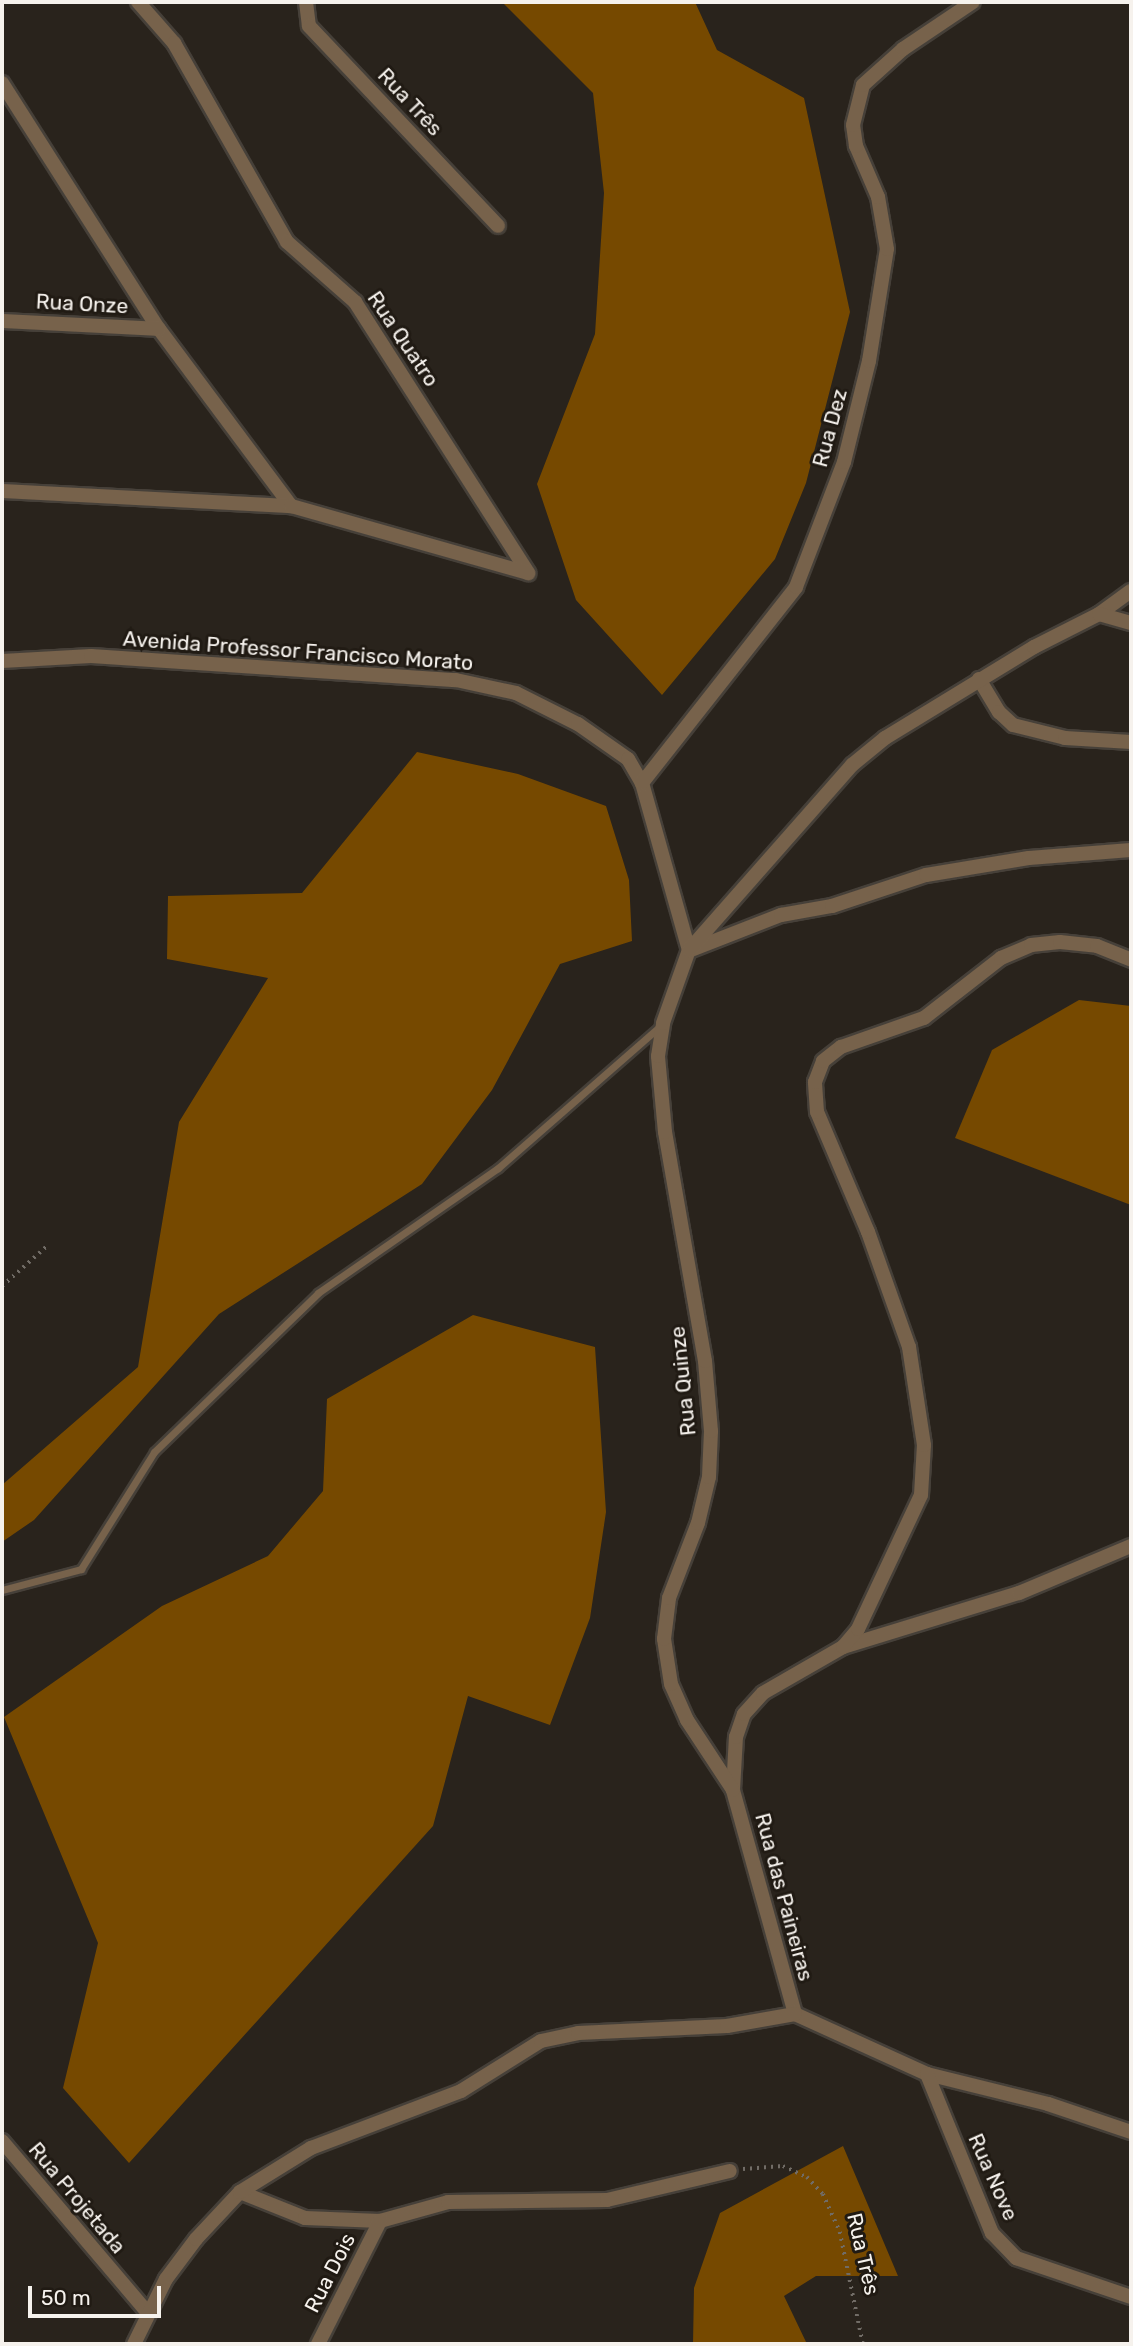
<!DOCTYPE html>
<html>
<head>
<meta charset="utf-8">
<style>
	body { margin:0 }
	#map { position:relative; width:1133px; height:2346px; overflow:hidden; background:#29231c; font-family:Rubik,sans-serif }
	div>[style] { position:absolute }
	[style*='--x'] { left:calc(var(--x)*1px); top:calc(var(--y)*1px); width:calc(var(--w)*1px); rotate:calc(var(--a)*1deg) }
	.forest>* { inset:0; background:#764900 }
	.path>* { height:3.5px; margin-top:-1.75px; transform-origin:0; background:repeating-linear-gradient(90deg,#716c66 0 2px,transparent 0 7px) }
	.roads { filter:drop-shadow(2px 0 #464039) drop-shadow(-2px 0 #464039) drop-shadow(0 2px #464039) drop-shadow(0 -2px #464039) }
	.service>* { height:7px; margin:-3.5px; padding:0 3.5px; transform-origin:3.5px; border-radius:3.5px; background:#77624b }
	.minor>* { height:14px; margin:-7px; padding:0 7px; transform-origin:7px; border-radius:7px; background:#77624b }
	span { translate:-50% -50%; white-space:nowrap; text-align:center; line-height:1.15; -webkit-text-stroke:6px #201a13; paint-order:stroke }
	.street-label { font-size:21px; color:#f6f2ed }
	.frame { position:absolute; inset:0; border:4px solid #f6f2ed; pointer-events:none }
	.scale { position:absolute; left:28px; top:2286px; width:133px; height:32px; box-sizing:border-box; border:4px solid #f6f2ed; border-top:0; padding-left:9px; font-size:21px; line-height:24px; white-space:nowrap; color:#f6f2ed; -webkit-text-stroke:5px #201a13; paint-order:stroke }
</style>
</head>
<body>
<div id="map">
	<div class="forest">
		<div style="clip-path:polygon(502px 2px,695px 2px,717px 50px,804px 98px,850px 312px,806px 483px,775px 559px,662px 695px,576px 600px,537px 484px,595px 334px,604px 193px,593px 93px)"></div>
		<div style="clip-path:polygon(417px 752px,518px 774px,606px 806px,629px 880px,632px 941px,560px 964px,492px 1090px,422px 1184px,219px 1314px,34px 1520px,2px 1542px,2px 1485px,138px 1367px,179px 1122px,268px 978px,167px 959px,168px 896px,302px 893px)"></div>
		<div style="clip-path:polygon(1079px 1000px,1131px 1006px,1131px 1205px,955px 1138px,992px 1050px)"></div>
		<div style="clip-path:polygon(473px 1315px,595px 1347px,606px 1512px,590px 1618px,550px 1725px,468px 1696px,433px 1826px,129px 2163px,63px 2088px,98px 1943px,4px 1717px,162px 1606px,268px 1556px,323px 1491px,327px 1399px)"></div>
		<div style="clip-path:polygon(843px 2146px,898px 2276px,816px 2276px,784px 2296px,807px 2344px,693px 2344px,694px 2288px,720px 2213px)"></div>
	</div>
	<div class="path">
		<div style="--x:2;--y:1286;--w:60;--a:-41.6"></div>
		<div style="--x:743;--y:2169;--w:40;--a:-4.3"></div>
		<div style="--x:783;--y:2166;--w:26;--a:25"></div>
		<div style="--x:807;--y:2177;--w:23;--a:47"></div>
		<div style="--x:823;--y:2194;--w:42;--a:65.9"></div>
		<div style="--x:840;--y:2232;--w:114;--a:78.4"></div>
	</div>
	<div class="roads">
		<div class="service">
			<div style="--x:2;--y:1590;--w:82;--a:-14.9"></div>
			<div style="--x:81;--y:1569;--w:138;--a:-58"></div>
			<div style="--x:154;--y:1452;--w:228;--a:-44.1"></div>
			<div style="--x:318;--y:1293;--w:219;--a:-34.8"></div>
			<div style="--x:498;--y:1168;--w:215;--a:-41.2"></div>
		</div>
		<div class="minor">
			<div style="--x:138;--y:2;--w:55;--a:48.7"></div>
			<div style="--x:174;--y:43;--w:229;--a:60.4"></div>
			<div style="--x:287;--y:242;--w:91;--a:41.4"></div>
			<div style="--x:355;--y:302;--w:322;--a:57.4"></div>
			<div style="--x:306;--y:2;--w:24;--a:83"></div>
			<div style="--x:309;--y:26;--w:275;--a:46.6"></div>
			<div style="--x:2;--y:83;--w:292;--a:57.5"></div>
			<div style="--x:159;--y:329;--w:221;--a:53.3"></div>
			<div style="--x:2;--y:321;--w:157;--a:2.9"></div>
			<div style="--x:2;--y:491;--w:289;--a:3"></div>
			<div style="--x:291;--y:506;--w:246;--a:15.8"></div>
			<div style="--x:1099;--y:614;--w:39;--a:-36"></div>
			<div style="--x:2;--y:661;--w:89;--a:-3.2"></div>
			<div style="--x:91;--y:656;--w:366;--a:3.8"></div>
			<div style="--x:456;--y:680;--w:61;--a:12.2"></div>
			<div style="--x:516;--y:693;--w:69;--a:26.6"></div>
			<div style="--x:578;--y:724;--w:61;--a:35"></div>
			<div style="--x:628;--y:759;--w:28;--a:60"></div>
			<div style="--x:642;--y:783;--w:173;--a:74.3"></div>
			<div style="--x:979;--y:679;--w:39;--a:59"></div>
			<div style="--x:999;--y:712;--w:19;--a:43"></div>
			<div style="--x:1013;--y:725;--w:54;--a:14"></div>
			<div style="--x:1065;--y:738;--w:66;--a:3.5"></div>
			<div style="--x:642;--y:783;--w:249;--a:-51.8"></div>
			<div style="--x:796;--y:587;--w:134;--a:-69"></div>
			<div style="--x:844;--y:462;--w:104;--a:-76.1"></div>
			<div style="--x:869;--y:361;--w:113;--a:-80.9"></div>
			<div style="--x:887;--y:249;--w:53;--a:-99.8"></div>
			<div style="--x:878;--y:197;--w:56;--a:-113.3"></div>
			<div style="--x:856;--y:146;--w:21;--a:-98"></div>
			<div style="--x:853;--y:125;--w:41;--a:-76"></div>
			<div style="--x:863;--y:85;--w:54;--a:-42"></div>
			<div style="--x:903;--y:49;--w:84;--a:-33.9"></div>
			<div style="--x:691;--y:950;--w:97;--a:-21.3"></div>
			<div style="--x:781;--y:915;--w:52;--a:-10"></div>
			<div style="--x:832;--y:906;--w:99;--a:-18.3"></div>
			<div style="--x:926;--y:875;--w:104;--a:-9.4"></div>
			<div style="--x:1029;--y:858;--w:102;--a:-4.5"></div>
			<div style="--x:843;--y:1647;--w:184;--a:-17.1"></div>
			<div style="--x:1019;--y:1593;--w:121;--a:-22.8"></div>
			<div style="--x:733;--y:1790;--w:53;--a:-86.8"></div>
			<div style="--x:736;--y:1737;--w:24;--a:-71"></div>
			<div style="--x:744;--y:1714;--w:28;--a:-48"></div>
			<div style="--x:763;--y:1693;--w:92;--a:-29.9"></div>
			<div style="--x:843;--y:1647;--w:23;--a:-50"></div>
			<div style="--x:858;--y:1629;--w:148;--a:-64.8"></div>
			<div style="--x:921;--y:1495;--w:50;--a:-86.6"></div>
			<div style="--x:924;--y:1445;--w:99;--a:-98.7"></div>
			<div style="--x:909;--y:1347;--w:122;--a:-109.6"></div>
			<div style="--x:868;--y:1232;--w:130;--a:-113"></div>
			<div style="--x:817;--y:1112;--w:30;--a:-94"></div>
			<div style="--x:815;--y:1082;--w:22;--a:-69"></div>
			<div style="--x:823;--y:1061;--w:23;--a:-38"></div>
			<div style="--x:841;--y:1047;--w:88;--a:-19.3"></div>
			<div style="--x:924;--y:1018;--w:98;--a:-37.9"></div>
			<div style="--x:1001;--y:958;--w:33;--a:-23"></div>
			<div style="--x:1031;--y:945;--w:29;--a:-6"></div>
			<div style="--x:1060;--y:942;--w:37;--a:6"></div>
			<div style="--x:1097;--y:946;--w:37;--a:22"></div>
			<div style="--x:795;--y:2014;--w:232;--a:-105.5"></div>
			<div style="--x:733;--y:1790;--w:84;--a:-123.3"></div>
			<div style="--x:687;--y:1720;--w:39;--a:-114"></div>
			<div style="--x:671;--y:1684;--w:46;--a:-98.8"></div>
			<div style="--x:664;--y:1639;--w:41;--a:-83"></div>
			<div style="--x:669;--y:1598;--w:80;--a:-68.9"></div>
			<div style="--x:698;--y:1523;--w:47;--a:-76.6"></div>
			<div style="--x:709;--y:1477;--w:46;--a:-87.5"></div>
			<div style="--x:711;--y:1431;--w:70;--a:-94.9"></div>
			<div style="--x:705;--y:1361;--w:232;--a:-99.9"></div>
			<div style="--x:665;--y:1132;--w:76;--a:-95.3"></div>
			<div style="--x:658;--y:1056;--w:33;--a:-81"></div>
			<div style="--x:663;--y:1023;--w:77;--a:-70.4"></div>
			<div style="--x:689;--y:950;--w:247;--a:-48.6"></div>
			<div style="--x:852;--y:765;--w:43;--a:-39.3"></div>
			<div style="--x:885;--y:738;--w:175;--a:-31.4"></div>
			<div style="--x:1034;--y:647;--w:73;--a:-26.9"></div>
			<div style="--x:1099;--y:614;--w:33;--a:16"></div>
			<div style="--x:795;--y:2014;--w:145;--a:24.4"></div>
			<div style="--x:927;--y:2074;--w:125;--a:13.9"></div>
			<div style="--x:1048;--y:2104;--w:88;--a:18.6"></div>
			<div style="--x:927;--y:2074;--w:172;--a:67.8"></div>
			<div style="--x:992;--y:2233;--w:35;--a:46"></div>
			<div style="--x:1016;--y:2258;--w:121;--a:18.7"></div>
			<div style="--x:2;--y:2141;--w:224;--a:49.7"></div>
			<div style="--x:240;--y:2192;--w:70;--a:21.8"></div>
			<div style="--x:305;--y:2218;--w:75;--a:2.3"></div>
			<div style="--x:380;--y:2221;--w:71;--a:-15.6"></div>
			<div style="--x:448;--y:2202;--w:159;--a:-0.7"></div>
			<div style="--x:607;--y:2200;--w:126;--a:-13.3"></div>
			<div style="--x:134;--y:2344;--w:72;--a:-63.8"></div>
			<div style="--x:166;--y:2279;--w:50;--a:-53.1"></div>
			<div style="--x:196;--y:2239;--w:64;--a:-46.9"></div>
			<div style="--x:240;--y:2192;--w:84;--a:-31.8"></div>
			<div style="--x:311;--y:2148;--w:160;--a:-20.8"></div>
			<div style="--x:461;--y:2091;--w:94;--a:-32"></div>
			<div style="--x:541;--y:2041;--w:38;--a:-12"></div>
			<div style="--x:578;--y:2033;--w:149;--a:-2.7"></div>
			<div style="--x:727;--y:2026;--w:69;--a:-10"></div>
			<div style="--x:318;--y:2344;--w:138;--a:-63.2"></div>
		</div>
	</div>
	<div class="street-label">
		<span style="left:410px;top:102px;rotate:47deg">Rua Três</span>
		<span style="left:82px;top:304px;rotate:3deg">Rua Onze</span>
		<span style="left:403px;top:339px;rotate:56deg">Rua Quatro</span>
		<span style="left:830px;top:428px;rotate:-75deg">Rua Dez</span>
		<span style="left:298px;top:651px;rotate:4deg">Avenida Professor Francisco Morato</span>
		<span style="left:683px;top:1381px;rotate:-96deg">Rua Quinze</span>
		<span style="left:784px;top:1897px;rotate:75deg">Rua das Paineiras</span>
		<span style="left:993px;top:2177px;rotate:66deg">Rua Nove</span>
		<span style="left:77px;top:2198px;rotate:50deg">Rua Projetada</span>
		<span style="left:863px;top:2254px;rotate:77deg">Rua Três</span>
		<span style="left:330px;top:2273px;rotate:-63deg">Rua Dois</span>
	</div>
	<div class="frame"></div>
	<div class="scale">50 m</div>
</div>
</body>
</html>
